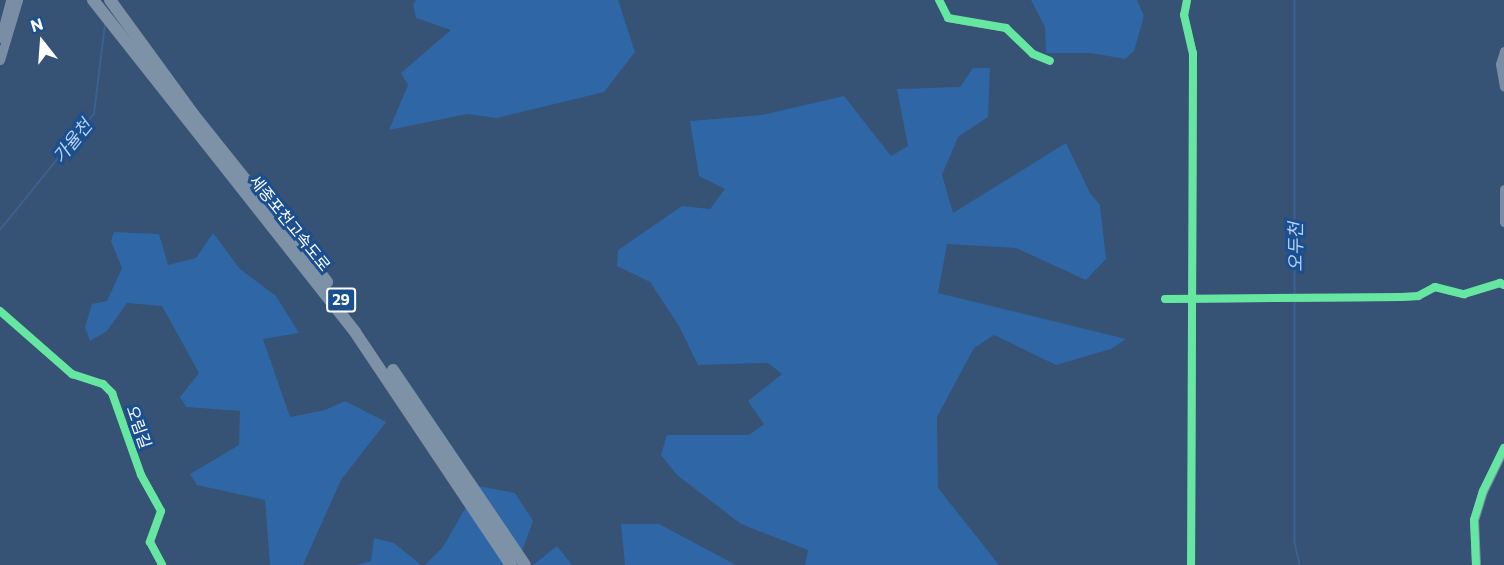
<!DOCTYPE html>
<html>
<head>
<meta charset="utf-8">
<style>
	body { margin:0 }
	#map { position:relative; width:1504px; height:565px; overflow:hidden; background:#365274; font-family:Commissioner,"Noto Sans KR",sans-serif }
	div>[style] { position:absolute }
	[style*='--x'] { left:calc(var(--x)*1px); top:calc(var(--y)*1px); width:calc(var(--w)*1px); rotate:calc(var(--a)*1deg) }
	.green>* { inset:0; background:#2f66a5 }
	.stream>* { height:1.5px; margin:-0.75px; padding:0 0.75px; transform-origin:0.75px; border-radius:0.75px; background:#3b618d }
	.street>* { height:7px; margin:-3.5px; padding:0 3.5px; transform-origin:3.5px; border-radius:3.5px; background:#7d92a8 }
	.secondary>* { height:9px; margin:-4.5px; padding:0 4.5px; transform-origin:4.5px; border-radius:4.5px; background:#798da4 }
	.highway>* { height:12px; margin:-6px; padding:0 6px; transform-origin:6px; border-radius:6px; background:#7e92a7 }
	.cycleway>* { height:8px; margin:-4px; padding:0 4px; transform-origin:4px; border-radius:4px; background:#66e7a1 }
	span { translate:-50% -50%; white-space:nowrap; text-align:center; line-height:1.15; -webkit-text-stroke:6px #1b4f8f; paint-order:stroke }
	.shield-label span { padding:2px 4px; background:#1b4f8f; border:2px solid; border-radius:4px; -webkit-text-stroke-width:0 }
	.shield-label { font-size:15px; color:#fff; font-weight:700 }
	.street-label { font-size:16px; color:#fff }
	.water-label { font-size:18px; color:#b5d3f5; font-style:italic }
	.north { position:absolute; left:12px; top:12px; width:60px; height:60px; -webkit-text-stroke:4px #1b4f8f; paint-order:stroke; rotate:343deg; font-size:16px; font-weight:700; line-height:24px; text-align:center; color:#fff }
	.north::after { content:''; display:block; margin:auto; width:21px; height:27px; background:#fff; clip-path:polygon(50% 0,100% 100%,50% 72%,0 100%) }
</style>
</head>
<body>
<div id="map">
	<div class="green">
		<div style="clip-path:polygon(416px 0,618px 0,635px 52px,604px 92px,497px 118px,467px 114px,389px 130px,408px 85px,401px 73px,451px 30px,416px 18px,413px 4px)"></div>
		<div style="clip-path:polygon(1031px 0,1137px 0,1144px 16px,1134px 51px,1125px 59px,1091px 53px,1046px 53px,1045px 27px)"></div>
		<div style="clip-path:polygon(973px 68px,990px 68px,988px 117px,958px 137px,942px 175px,953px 213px,1066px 143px,1090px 193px,1100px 205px,1106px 259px,1086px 280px,1016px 248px,947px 244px,938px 293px,1126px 339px,1111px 349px,1056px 365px,994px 335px,974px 348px,937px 417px,938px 488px,999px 565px,805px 565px,808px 550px,741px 524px,677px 475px,661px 455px,667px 435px,749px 435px,764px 424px,748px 401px,782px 374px,768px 363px,698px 365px,679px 326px,650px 282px,617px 266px,618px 250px,682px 206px,710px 209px,725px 189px,699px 176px,690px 121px,762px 115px,844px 96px,891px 156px,908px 146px,897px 89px,960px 87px)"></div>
		<div style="clip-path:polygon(114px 232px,159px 234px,168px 265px,196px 258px,213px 233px,240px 269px,276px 296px,299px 333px,263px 339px,290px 417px,325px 410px,345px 401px,386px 422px,341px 480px,303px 565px,270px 565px,265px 500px,197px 485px,190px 474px,239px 445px,240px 411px,186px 407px,180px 397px,199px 373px,162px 306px,127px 303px,107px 331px,90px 341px,85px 327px,92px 304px,107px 301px,122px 268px,111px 241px)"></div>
		<div style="clip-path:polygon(478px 486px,515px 493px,533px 521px,517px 565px,425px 565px,443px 547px)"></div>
		<div style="clip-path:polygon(621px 524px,659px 524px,736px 565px,625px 565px)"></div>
		<div style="clip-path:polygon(374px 538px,394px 543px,421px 565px,356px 565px,371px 561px)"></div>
		<div style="clip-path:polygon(557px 546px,572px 565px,533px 565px)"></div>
	</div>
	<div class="stream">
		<div style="--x:1295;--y:0;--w:296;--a:90"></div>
		<div style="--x:0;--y:230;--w:149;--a:-51"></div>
		<div style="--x:94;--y:114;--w:90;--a:-83"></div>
		<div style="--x:1295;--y:301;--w:242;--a:90"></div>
		<div style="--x:1295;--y:543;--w:23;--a:77"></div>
	</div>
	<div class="street">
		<div style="--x:939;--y:0;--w:20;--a:63"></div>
		<div style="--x:948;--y:18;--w:59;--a:9.8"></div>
		<div style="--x:1006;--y:28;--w:37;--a:44"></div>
		<div style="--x:1033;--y:54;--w:18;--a:22"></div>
		<div style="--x:1187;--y:0;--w:15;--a:101"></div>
		<div style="--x:1184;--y:15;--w:39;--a:77"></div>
		<div style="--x:1193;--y:53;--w:512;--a:90.22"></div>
		<div style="--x:1165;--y:299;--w:236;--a:-0.5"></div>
		<div style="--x:1401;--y:297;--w:17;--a:-3"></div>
		<div style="--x:1418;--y:296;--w:19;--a:-28"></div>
		<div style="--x:1435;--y:287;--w:30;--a:14"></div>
		<div style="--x:1464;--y:294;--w:38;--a:-17"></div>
		<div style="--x:1500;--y:283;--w:4;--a:27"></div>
		<div style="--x:0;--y:311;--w:96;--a:41.2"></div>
		<div style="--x:72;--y:374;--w:33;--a:18"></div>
		<div style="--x:103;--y:384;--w:13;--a:45"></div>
		<div style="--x:112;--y:393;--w:87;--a:70.5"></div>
		<div style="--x:141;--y:475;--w:41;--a:60.9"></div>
		<div style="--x:161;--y:511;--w:33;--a:110"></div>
		<div style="--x:150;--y:542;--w:26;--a:62"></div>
	</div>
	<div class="secondary">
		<div style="--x:0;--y:38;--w:39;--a:-75"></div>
		<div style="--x:1504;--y:51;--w:14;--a:107"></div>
		<div style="--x:1500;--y:64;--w:23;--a:80"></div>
		<div style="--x:0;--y:60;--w:63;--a:-73.3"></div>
		<div style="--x:1504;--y:189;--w:33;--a:90"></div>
		<div style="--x:1476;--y:565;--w:45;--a:-92.5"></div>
		<div style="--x:1474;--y:520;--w:30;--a:-73"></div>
		<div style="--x:1483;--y:491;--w:48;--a:-64"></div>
	</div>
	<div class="highway">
		<div style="--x:93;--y:0;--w:423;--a:51.7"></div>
		<div style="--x:355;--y:332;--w:280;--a:56.2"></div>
		<div style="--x:110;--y:0;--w:141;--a:53.9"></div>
		<div style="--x:193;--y:114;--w:215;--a:51.4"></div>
		<div style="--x:393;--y:370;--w:235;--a:55.9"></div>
	</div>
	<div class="cycleway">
		<div style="--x:939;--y:0;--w:20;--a:63"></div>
		<div style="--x:948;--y:18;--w:59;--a:9.8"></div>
		<div style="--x:1006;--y:28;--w:37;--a:44"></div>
		<div style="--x:1033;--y:54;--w:18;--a:22"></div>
		<div style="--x:1187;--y:0;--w:15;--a:101"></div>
		<div style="--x:1184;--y:15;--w:39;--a:77"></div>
		<div style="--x:1193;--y:53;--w:512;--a:90.22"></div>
		<div style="--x:1165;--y:299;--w:236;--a:-0.5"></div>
		<div style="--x:1401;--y:297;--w:17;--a:-3"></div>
		<div style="--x:1418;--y:296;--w:19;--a:-28"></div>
		<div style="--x:1435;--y:287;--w:30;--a:14"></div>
		<div style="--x:1464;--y:294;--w:38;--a:-17"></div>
		<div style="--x:1500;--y:283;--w:4;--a:27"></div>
		<div style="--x:0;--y:311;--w:96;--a:41.2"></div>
		<div style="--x:72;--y:374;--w:33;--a:18"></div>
		<div style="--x:103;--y:384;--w:13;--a:45"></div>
		<div style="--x:112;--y:393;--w:87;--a:70.5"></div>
		<div style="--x:141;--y:475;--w:41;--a:60.9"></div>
		<div style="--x:161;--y:511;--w:33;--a:110"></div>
		<div style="--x:150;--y:542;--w:26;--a:62"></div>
		<div style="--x:1476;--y:565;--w:45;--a:-92.5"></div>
		<div style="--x:1474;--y:520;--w:30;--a:-73"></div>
		<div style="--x:1483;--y:491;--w:48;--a:-64"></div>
	</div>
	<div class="shield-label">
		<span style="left:341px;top:300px">29</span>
	</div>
	<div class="street-label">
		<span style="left:290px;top:223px;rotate:51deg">세종포천고속도로</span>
		<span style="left:139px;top:427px;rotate:71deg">오림길</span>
	</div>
	<div class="water-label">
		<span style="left:72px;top:141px;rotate:-51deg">가율천</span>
		<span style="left:1295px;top:247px;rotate:-90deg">오두천</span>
	</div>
	<div class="north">N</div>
</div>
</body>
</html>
